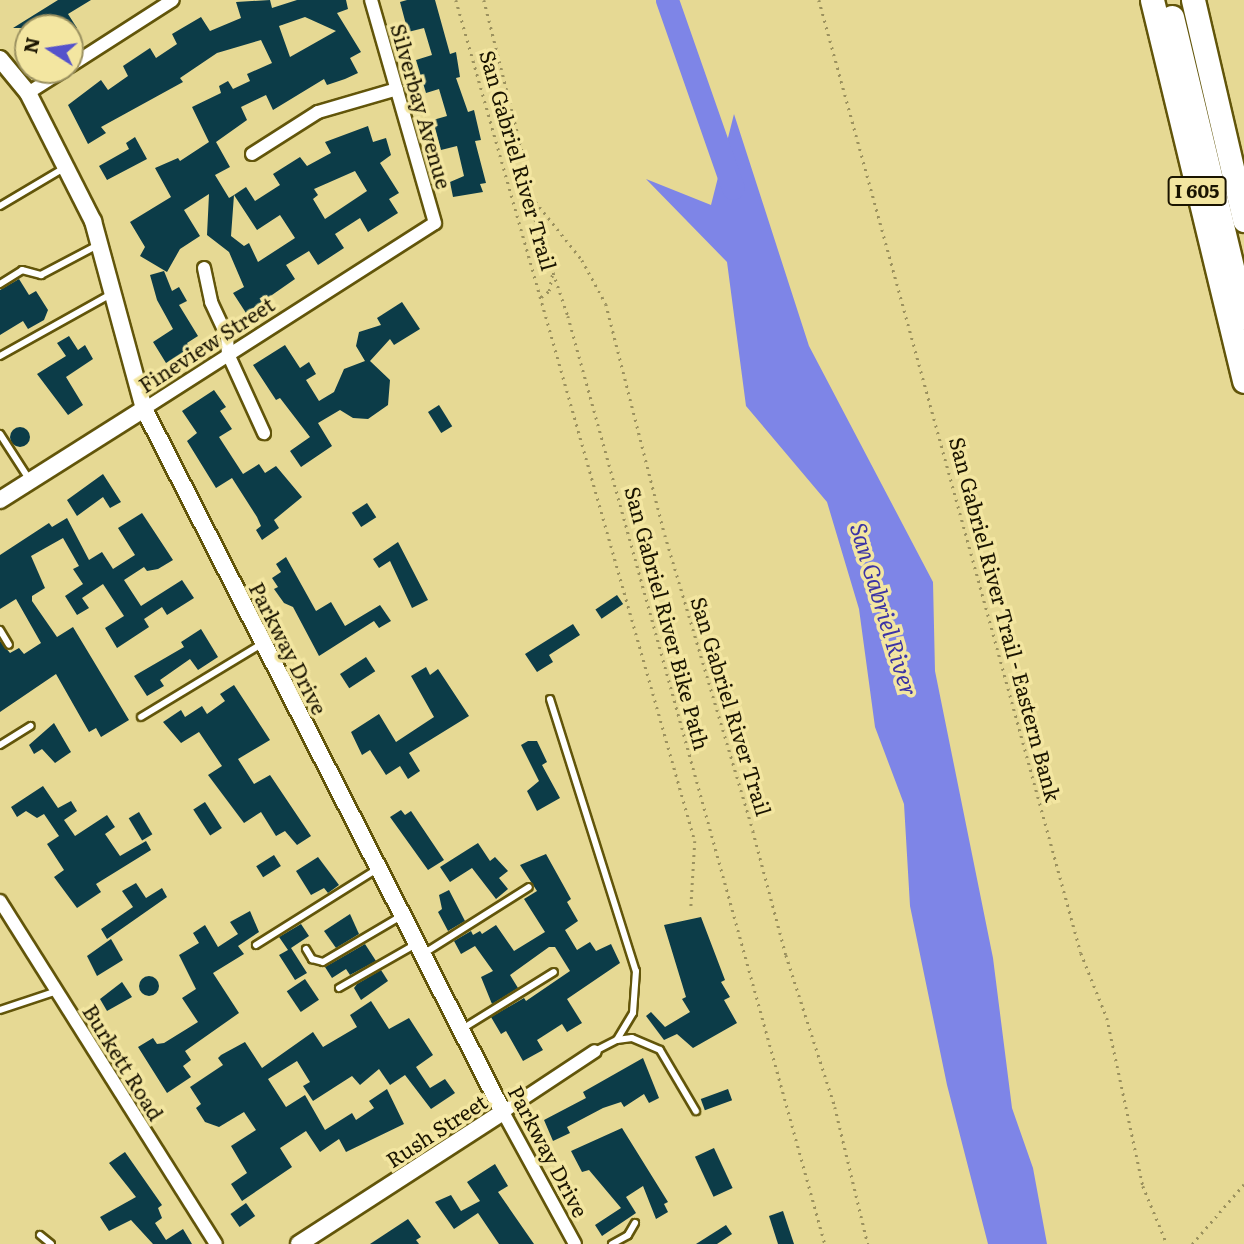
<!DOCTYPE html>
<html>
<head>
<meta charset="utf-8">
<style>
	body { margin:0 }
	#map { position:relative; width:1244px; height:1244px; overflow:hidden; background:#e6d994; font-family:Literata,serif }
	div>[style] { position:absolute }
	[style*='--x'] { left:calc(var(--x)*1px); top:calc(var(--y)*1px); width:calc(var(--w)*1px); rotate:calc(var(--a)*1deg) }
	.water>* { inset:0; background:#7e85e7 }
	.river>* { height:23px; margin:-11.5px; padding:0 11.5px; transform-origin:11.5px; border-radius:11.5px; background:#7e85e7 }
	.building>* { inset:0; background:#0c3c48; transform-origin:0 0 }
	.round { border-radius:50% }
	.path>* { height:2.5px; margin-top:-1.25px; transform-origin:0; background:repeating-linear-gradient(90deg,#9b915e 0 2px,transparent 0 7px) }
	.roads { filter:drop-shadow(2px 0 #62550a) drop-shadow(-2px 0 #62550a) drop-shadow(0 2px #62550a) drop-shadow(0 -2px #62550a) }
	.service>* { height:6px; margin:-3px; padding:0 3px; transform-origin:3px; border-radius:3px; background:#fff }
	.minor>* { height:12px; margin:-6px; padding:0 6px; transform-origin:6px; border-radius:6px; background:#fff }
	.tertiary>* { height:16px; margin:-8px; padding:0 8px; transform-origin:8px; border-radius:8px; background:#fff }
	.motorway>* { height:23px; margin:-11.5px; padding:0 11.5px; transform-origin:11.5px; border-radius:11.5px; background:#fff }
	span { translate:-50% -50%; white-space:nowrap; text-align:center; line-height:1.15; -webkit-text-stroke:7px #f3e6a1; paint-order:stroke }
	.shield-label span { padding:2px 5px; background:#f3e6a1; border:2px solid; border-radius:5px; -webkit-text-stroke-width:0 }
	.shield-label { font-size:19px; color:#1a1400; font-weight:700 }
	.street-label { font-size:21px; color:#1a1400 }
	.water-label { font-size:23px; color:#3c34a5; font-style:italic }
	.north { position:absolute; left:14px; top:14px; width:70px; height:70px; box-sizing:border-box; background:#f3e6a1; border:2px solid #9c9261; border-radius:50%; rotate:282deg; font-size:19px; font-weight:700; line-height:28px; text-align:center; color:#1a1400 }
	.north::after { content:''; display:block; margin:auto; width:24px; height:32px; background:#5553cb; clip-path:polygon(50% 0,100% 100%,50% 72%,0 100%) }
</style>
</head>
<body>
<div id="map">
	<div class="water">
		<div style="clip-path:polygon(734px 114px,809px 346px,933px 582px,935px 671px,993px 958px,1012px 1108px,1033px 1168px,1047px 1244px,988px 1244px,947px 1085px,910px 906px,904px 804px,875px 727px,859px 609px,827px 502px,746px 406px,727px 262px,646px 179px,711px 205px)"></div>
	</div>
	<div class="river">
		<div style="--x:667;--y:0;--w:199;--a:70.7"></div>
	</div>
	<div class="building">
		<div style="clip-path:polygon(58px 0,91px 0,68px 14px,77px 28px,13px 28px)"></div>
		<div style="clip-path:polygon(evenodd,270px 0,272px 8px,297px 0,346px 0,348px 9px,337px 13px,361px 52px,350px 58px,358px 73px,345px 79px,327px 85px,324px 79px,273px 110px,266px 95px,241px 107px,247px 120px,216px 142px,230px 167px,215px 175px,229px 198px,234px 195px,231px 236px,244px 246px,249px 243px,258px 262px,295px 238px,280px 215px,257px 230px,234px 195px,246px 187px,255px 201px,280px 185px,273px 174px,300px 157px,307px 166px,331px 153px,325px 142px,368px 126px,373px 142px,386px 138px,391px 155px,380px 163px,399px 193px,389px 199px,398px 213px,368px 232px,360px 218px,335px 234px,344px 248px,318px 265px,309px 251px,286px 265px,295px 279px,246px 313px,233px 293px,244px 287px,229px 252px,207px 235px,209px 194px,184px 210px,200px 236px,180px 249px,167px 272px,140px 256px,145px 247px,130px 222px,171px 197px,155px 168px,178px 158px,180px 161px,209px 142px,192px 107px,221px 93px,219px 86px,228px 81px,233px 89px,250px 81px,247px 74px,272px 63px,261px 40px,217px 53px,180px 78px,183px 82px,101px 127px,106px 133px,88px 144px,68px 105px,101px 80px,108px 90px,128px 76px,123px 66px,150px 48px,156px 58px,177px 44px,172px 34px,201px 17px,210px 31px,241px 18px,236px 2px,270px 0,305px 17px,336px 31px,290px 57px,279px 26px,305px 17px,270px 0,355px 171px,367px 191px,325px 219px,313px 199px,318px 195px,314px 189px,355px 171px)"></div>
		<div style="clip-path:polygon(407px 0,435px 0,450px 54px,456px 52px,460px 77px,456px 78px,468px 112px,474px 110px,481px 140px,475px 141px,486px 183px,480px 184px,483px 192px,453px 197px,450px 182px,464px 176px,457px 146px,441px 150px,433px 120px,447px 116px,439px 89px,426px 93px,416px 60px,432px 55px,424px 28px,408px 32px,400px 2px)"></div>
		<div style="clip-path:polygon(135px 137px,147px 159px,107px 180px,99px 166px,129px 149px,126px 143px)"></div>
		<div style="clip-path:polygon(164px 271px,172px 291px,179px 287px,187px 301px,179px 305px,198px 336px,187px 343px,190px 348px,166px 363px,153px 342px,173px 329px,157px 300px,150px 275px)"></div>
		<div style="clip-path:polygon(19px 279px,29px 295px,36px 291px,48px 310px,44px 320px,28px 329px,23px 321px,0 335px,0 290px)"></div>
		<div style="clip-path:polygon(402px 302px,420px 329px,394px 345px,390px 339px,370px 361px,390px 380px,388px 405px,368px 419px,353px 418px,340px 410px,318px 423px,332px 446px,301px 467px,290px 451px,310px 437px,280px 398px,276px 400px,253px 365px,285px 345px,300px 368px,309px 362px,316px 374px,306px 380px,319px 401px,334px 392px,344px 369px,365px 361px,356px 346px,359px 332px,381px 325px,377px 318px)"></div>
		<div style="clip-path:polygon(69px 336px,78px 350px,85px 345px,93px 359px,66px 377px,83px 405px,68px 415px,37px 374px,66px 356px,57px 343px)"></div>
		<div style="clip-path:polygon(214px 390px,226px 407px,220px 411px,232px 429px,219px 437px,243px 474px,259px 464px,265px 473px,276px 466px,302px 497px,274px 520px,279px 528px,262px 540px,256px 530px,261px 526px,257px 517px,232px 478px,216px 488px,187px 441px,197px 433px,182px 411px)"></div>
		<div style="left:439px;top:405px;width:25px;height:13px;rotate:58deg"></div>
		<div class="round" style="left:10px;top:427px;width:20px;height:20px"></div>
		<div style="clip-path:polygon(103px 474px,121px 502px,110px 508px,103px 497px,77px 516px,67px 500px)"></div>
		<div style="left:367px;top:503px;width:17px;height:18px;rotate:57deg"></div>
		<div style="clip-path:polygon(142px 513px,173px 560px,158px 569px,147px 571px,144px 567px,124px 580px,141px 606px,182px 580px,194px 598px,167px 615px,162px 607px,144px 619px,149px 627px,117px 648px,105px 628px,124px 616px,103px 584px,82px 598px,89px 608px,77px 615px,65px 596px,83px 584px,73px 569px,79px 566px,63px 538px,31px 556px,45px 588px,32px 596px,32px 601px,57px 637px,73px 627px,129px 720px,101px 737px,96px 728px,89px 732px,56px 674px,0 712px,0 641px,10px 653px,19px 648px,24px 654px,41px 643px,16px 599px,0 609px,0 555px,49px 523px,52px 527px,67px 518px,89px 560px,102px 552px,113px 569px,135px 555px,118px 528px)"></div>
		<div style="clip-path:polygon(398px 542px,428px 600px,412px 608px,390px 561px,379px 568px,373px 559px)"></div>
		<div style="clip-path:polygon(286px 557px,316px 611px,331px 602px,345px 626px,380px 605px,391px 621px,379px 628px,374px 621px,319px 656px,293px 607px,284px 603px,274px 589px,278px 587px,272px 578px,281px 572px,276px 564px)"></div>
		<div style="left:617px;top:595px;width:11px;height:26px;rotate:56deg"></div>
		<div style="clip-path:polygon(573px 624px,580px 635px,549px 655px,553px 662px,537px 672px,525px 654px)"></div>
		<div style="clip-path:polygon(201px 629px,218px 657px,198px 670px,190px 659px,160px 680px,164px 686px,147px 696px,134px 676px,184px 647px,181px 642px)"></div>
		<div style="left:366px;top:657px;width:17px;height:31px;rotate:57deg"></div>
		<div style="clip-path:polygon(426px 667px,430px 675px,438px 669px,469px 716px,409px 753px,420px 771px,408px 779px,400px 766px,386px 775px,370px 750px,362px 755px,351px 732px,379px 714px,396px 742px,434px 717px,411px 676px)"></div>
		<div style="clip-path:polygon(234px 685px,270px 740px,238px 759px,254px 784px,270px 775px,311px 836px,297px 845px,285px 831px,276px 836px,261px 812px,244px 823px,208px 775px,222px 766px,199px 732px,181px 743px,163px 722px,181px 710px,185px 717px,202px 706px,207px 714px,225px 701px,220px 694px)"></div>
		<div style="clip-path:polygon(54px 723px,71px 752px,55px 763px,42px 749px,34px 754px,29px 745px)"></div>
		<div style="clip-path:polygon(528px 741px,537px 741px,547px 762px,542px 765px,560px 798px,537px 811px,527px 791px,539px 781px,521px 745px)"></div>
		<div style="clip-path:polygon(43px 786px,58px 808px,71px 801px,77px 811px,64px 820px,75px 836px,107px 815px,115px 827px,105px 834px,120px 856px,146px 841px,151px 850px,96px 884px,101px 892px,77px 908px,54px 877px,64px 870px,47px 844px,59px 836px,44px 814px,37px 818px,26px 811px,17px 817px,11px 807px)"></div>
		<div style="left:205px;top:802px;width:31px;height:14px;rotate:57deg"></div>
		<div style="clip-path:polygon(401px 810px,405px 815px,411px 811px,444px 860px,428px 870px,390px 817px)"></div>
		<div style="left:139px;top:812px;width:26px;height:12px;rotate:59deg"></div>
		<div style="clip-path:polygon(478px 843px,490px 861px,495px 857px,508px 871px,499px 878px,508px 889px,496px 899px,472px 868px,450px 882px,440px 867px)"></div>
		<div style="clip-path:polygon(546px 854px,571px 899px,567px 902px,578px 921px,565px 930px,577px 950px,590px 942px,596px 951px,611px 944px,620px 963px,567px 999px,582px 1023px,567px 1032px,562px 1024px,537px 1040px,543px 1050px,523px 1061px,506px 1031px,501px 1034px,491px 1017px,524px 998px,526px 1001px,570px 971px,555px 947px,549px 947px,510px 975px,518px 988px,492px 1004px,481px 977px,493px 971px,475px 946px,461px 954px,454px 941px,471px 931px,473px 935px,480px 931px,482px 934px,496px 925px,514px 951px,545px 932px,524px 899px,537px 891px,520px 865px)"></div>
		<div style="left:274px;top:855px;width:13px;height:21px;rotate:58deg"></div>
		<div style="clip-path:polygon(318px 857px,339px 885px,328px 893px,324px 888px,311px 895px,296px 871px)"></div>
		<div style="clip-path:polygon(136px 883px,146px 898px,162px 888px,167px 897px,107px 939px,101px 929px,133px 907px,122px 891px)"></div>
		<div style="clip-path:polygon(449px 890px,465px 921px,448px 931px,438px 912px,442px 909px,439px 895px)"></div>
		<div style="clip-path:polygon(250px 911px,259px 932px,238px 946px,244px 954px,213px 973px,239px 1013px,185px 1051px,191px 1060px,183px 1066px,191px 1077px,167px 1093px,138px 1047px,153px 1038px,157px 1044px,164px 1043px,198px 1022px,182px 998px,196px 989px,179px 955px,199px 943px,193px 933px,205px 925px,218px 947px,238px 934px,230px 922px)"></div>
		<div style="clip-path:polygon(350px 914px,359px 934px,336px 948px,324px 931px)"></div>
		<div style="clip-path:polygon(701px 917px,725px 980px,721px 982px,730px 997px,724px 1000px,737px 1023px,693px 1048px,677px 1034px,664px 1040px,646px 1016px,651px 1012px,665px 1027px,690px 1012px,682px 999px,686px 997px,664px 925px)"></div>
		<div style="clip-path:polygon(301px 924px,309px 936px,291px 948px,307px 973px,295px 980px,279px 955px,288px 950px,279px 937px)"></div>
		<div style="clip-path:polygon(111px 939px,123px 960px,97px 976px,87px 956px)"></div>
		<div style="clip-path:polygon(365px 944px,376px 961px,350px 975px,346px 969px,332px 978px,325px 967px)"></div>
		<div style="clip-path:polygon(381px 970px,388px 981px,361px 1000px,354px 988px,357px 984px)"></div>
		<div class="round" style="left:139px;top:976px;width:20px;height:20px"></div>
		<div style="left:305px;top:979px;width:25px;height:22px;rotate:56deg"></div>
		<div style="clip-path:polygon(122px 982px,132px 997px,107px 1011px,100px 999px)"></div>
		<div style="clip-path:polygon(371px 1001px,389px 1029px,409px 1018px,433px 1055px,416px 1067px,430px 1088px,445px 1079px,455px 1093px,431px 1109px,405px 1075px,390px 1085px,379px 1069px,360px 1085px,352px 1076px,313px 1101px,303px 1086px,310px 1082px,297px 1061px,268px 1079px,286px 1107px,305px 1095px,325px 1130px,352px 1113px,356px 1120px,374px 1108px,369px 1101px,387px 1089px,404px 1124px,346px 1152px,339px 1139px,320px 1152px,306px 1131px,280px 1148px,292px 1167px,242px 1201px,231px 1184px,247px 1173px,231px 1146px,256px 1130px,244px 1112px,219px 1127px,205px 1122px,196px 1108px,201px 1104px,190px 1087px,223px 1065px,218px 1058px,221px 1055px,245px 1042px,262px 1068px,313px 1032px,323px 1047px,357px 1027px,350px 1015px)"></div>
		<div style="clip-path:polygon(643px 1058px,659px 1098px,649px 1103px,644px 1094px,624px 1107px,621px 1102px,603px 1108px,567px 1127px,570px 1133px,553px 1141px,544px 1120px,586px 1098px,583px 1092px)"></div>
		<div style="left:728px;top:1089px;width:12px;height:29px;rotate:70deg"></div>
		<div style="clip-path:polygon(622px 1128px,668px 1202px,664px 1204px,668px 1212px,656px 1219px,643px 1186px,626px 1197px,636px 1213px,602px 1236px,595px 1225px,621px 1208px,589px 1170px,582px 1172px,571px 1151px)"></div>
		<div style="left:714px;top:1148px;width:44px;height:21px;rotate:65deg"></div>
		<div style="clip-path:polygon(125px 1152px,162px 1205px,158px 1208px,162px 1218px,155px 1223px,166px 1240px,183px 1229px,192px 1244px,153px 1244px,131px 1220px,109px 1231px,100px 1217px,136px 1197px,109px 1163px)"></div>
		<div style="clip-path:polygon(495px 1164px,508px 1186px,498px 1192px,534px 1244px,499px 1244px,478px 1213px,454px 1229px,435px 1202px,451px 1195px,461px 1211px,480px 1201px,467px 1182px)"></div>
		<div style="left:246px;top:1203px;width:16px;height:19px;rotate:55deg"></div>
		<div style="clip-path:polygon(783px 1211px,794px 1244px,778px 1244px,769px 1216px)"></div>
		<div style="clip-path:polygon(408px 1219px,421px 1237px,416px 1240px,419px 1244px,370px 1244px)"></div>
		<div style="clip-path:polygon(726px 1225px,732px 1234px,717px 1244px,696px 1244px)"></div>
	</div>
	<div class="path">
		<div style="--x:456;--y:0;--w:874;--a:74.14"></div>
		<div style="--x:695;--y:841;--w:68;--a:93.4"></div>
		<div style="--x:484;--y:0;--w:188;--a:75.8"></div>
		<div style="--x:530;--y:182;--w:31;--a:84"></div>
		<div style="--x:533;--y:213;--w:109;--a:71.2"></div>
		<div style="--x:568;--y:316;--w:963;--a:74.52"></div>
		<div style="--x:819;--y:0;--w:988;--a:74.63"></div>
		<div style="--x:1081;--y:953;--w:70;--a:68.2"></div>
		<div style="--x:1107;--y:1018;--w:172;--a:77.9"></div>
		<div style="--x:1143;--y:1186;--w:63;--a:67.5"></div>
		<div style="--x:531;--y:196;--w:82;--a:51.4"></div>
		<div style="--x:582;--y:260;--w:50;--a:61.4"></div>
		<div style="--x:606;--y:304;--w:238;--a:75.7"></div>
		<div style="--x:665;--y:535;--w:309;--a:73.4"></div>
		<div style="--x:753;--y:831;--w:128;--a:75.1"></div>
		<div style="--x:786;--y:955;--w:160;--a:72.1"></div>
		<div style="--x:835;--y:1107;--w:141;--a:76.5"></div>
		<div style="--x:541;--y:297;--w:10;--a:-37"></div>
		<div style="--x:549;--y:291;--w:20;--a:-79"></div>
		<div style="--x:1192;--y:1244;--w:79;--a:-49.1"></div>
	</div>
	<div class="roads">
		<div class="service">
			<div style="--x:0;--y:206;--w:74;--a:-30.7"></div>
			<div style="--x:0;--y:284;--w:26;--a:-32"></div>
			<div style="--x:22;--y:270;--w:20;--a:15"></div>
			<div style="--x:41;--y:275;--w:64;--a:-27.8"></div>
			<div style="--x:0;--y:356;--w:127;--a:-29.2"></div>
			<div style="--x:0;--y:434;--w:54;--a:57.2"></div>
			<div style="--x:0;--y:630;--w:17;--a:59"></div>
			<div style="--x:550;--y:699;--w:285;--a:72.5"></div>
			<div style="--x:636;--y:971;--w:42;--a:94.1"></div>
			<div style="--x:633;--y:1013;--w:31;--a:121"></div>
			<div style="--x:141;--y:717;--w:143;--a:-31.2"></div>
			<div style="--x:0;--y:745;--w:36;--a:-32"></div>
			<div style="--x:256;--y:945;--w:143;--a:-32.1"></div>
			<div style="--x:306;--y:949;--w:12;--a:59"></div>
			<div style="--x:312;--y:959;--w:11;--a:15"></div>
			<div style="--x:323;--y:962;--w:91;--a:-30.5"></div>
			<div style="--x:423;--y:954;--w:125;--a:-32.3"></div>
			<div style="--x:339;--y:988;--w:89;--a:-29.7"></div>
			<div style="--x:0;--y:1010;--w:60;--a:-18.4"></div>
			<div style="--x:462;--y:1029;--w:108;--a:-31.8"></div>
			<div style="--x:595;--y:1051;--w:25;--a:-27"></div>
			<div style="--x:617;--y:1040;--w:15;--a:-8"></div>
			<div style="--x:632;--y:1038;--w:30;--a:23"></div>
			<div style="--x:660;--y:1050;--w:71;--a:59.5"></div>
			<div style="--x:40;--y:1235;--w:14;--a:39"></div>
			<div style="--x:612;--y:1244;--w:18;--a:-29"></div>
			<div style="--x:628;--y:1235;--w:14;--a:-60"></div>
		</div>
		<div class="minor">
			<div style="--x:70;--y:66;--w:122;--a:-32.7"></div>
			<div style="--x:28;--y:93;--w:43;--a:-32.6"></div>
			<div style="--x:252;--y:154;--w:78;--a:-32.5"></div>
			<div style="--x:318;--y:112;--w:82;--a:-16.2"></div>
			<div style="--x:204;--y:268;--w:35;--a:78"></div>
			<div style="--x:211;--y:302;--w:38;--a:65"></div>
			<div style="--x:227;--y:336;--w:18;--a:87"></div>
			<div style="--x:228;--y:354;--w:87;--a:65.5"></div>
			<div style="--x:144;--y:409;--w:345;--a:-32.6"></div>
			<div style="--x:435;--y:223;--w:232;--a:-106"></div>
			<div style="--x:0;--y:901;--w:405;--a:57.8"></div>
			<div style="--x:575;--y:1244;--w:150;--a:-118.6"></div>
			<div style="--x:503;--y:1112;--w:110;--a:-33.5"></div>
		</div>
		<div class="tertiary">
			<div style="--x:0;--y:59;--w:44;--a:50.5"></div>
			<div style="--x:28;--y:93;--w:144;--a:63.1"></div>
			<div style="--x:93;--y:221;--w:195;--a:74.8"></div>
			<div style="--x:144;--y:409;--w:789;--a:62.95"></div>
			<div style="--x:503;--y:1112;--w:243;--a:147.1"></div>
			<div style="--x:0;--y:500;--w:170;--a:-32.3"></div>
		</div>
		<div class="motorway">
			<div style="--x:1152;--y:0;--w:392;--a:76.4"></div>
			<div style="--x:1193;--y:0;--w:226;--a:76.9"></div>
			<div style="--x:1172;--y:17;--w:309;--a:76.5"></div>
		</div>
	</div>
	<div class="shield-label">
		<span style="left:1197px;top:191px">I 605</span>
	</div>
	<div class="street-label">
		<span style="left:422px;top:106px;rotate:74deg">Silverbay Avenue</span>
		<span style="left:519px;top:160px;rotate:74deg">San Gabriel River Trail</span>
		<span style="left:206px;top:344px;rotate:-33deg">Fineview Street</span>
		<span style="left:668px;top:618px;rotate:75deg">San Gabriel River Bike Path</span>
		<span style="left:1006px;top:619px;rotate:75deg">San Gabriel River Trail - Eastern Bank</span>
		<span style="left:289px;top:648px;rotate:63deg">Parkway Drive</span>
		<span style="left:732px;top:706px;rotate:73deg">San Gabriel River Trail</span>
		<span style="left:124px;top:1062px;rotate:58deg">Burkett Road</span>
		<span style="left:436px;top:1130px;rotate:-33deg">Rush Street</span>
		<span style="left:549px;top:1151px;rotate:62deg">Parkway Drive</span>
	</div>
	<div class="water-label">
		<span style="left:885px;top:609px;rotate:73deg">San Gabriel River</span>
	</div>
	<div class="north">N</div>
</div>
</body>
</html>
